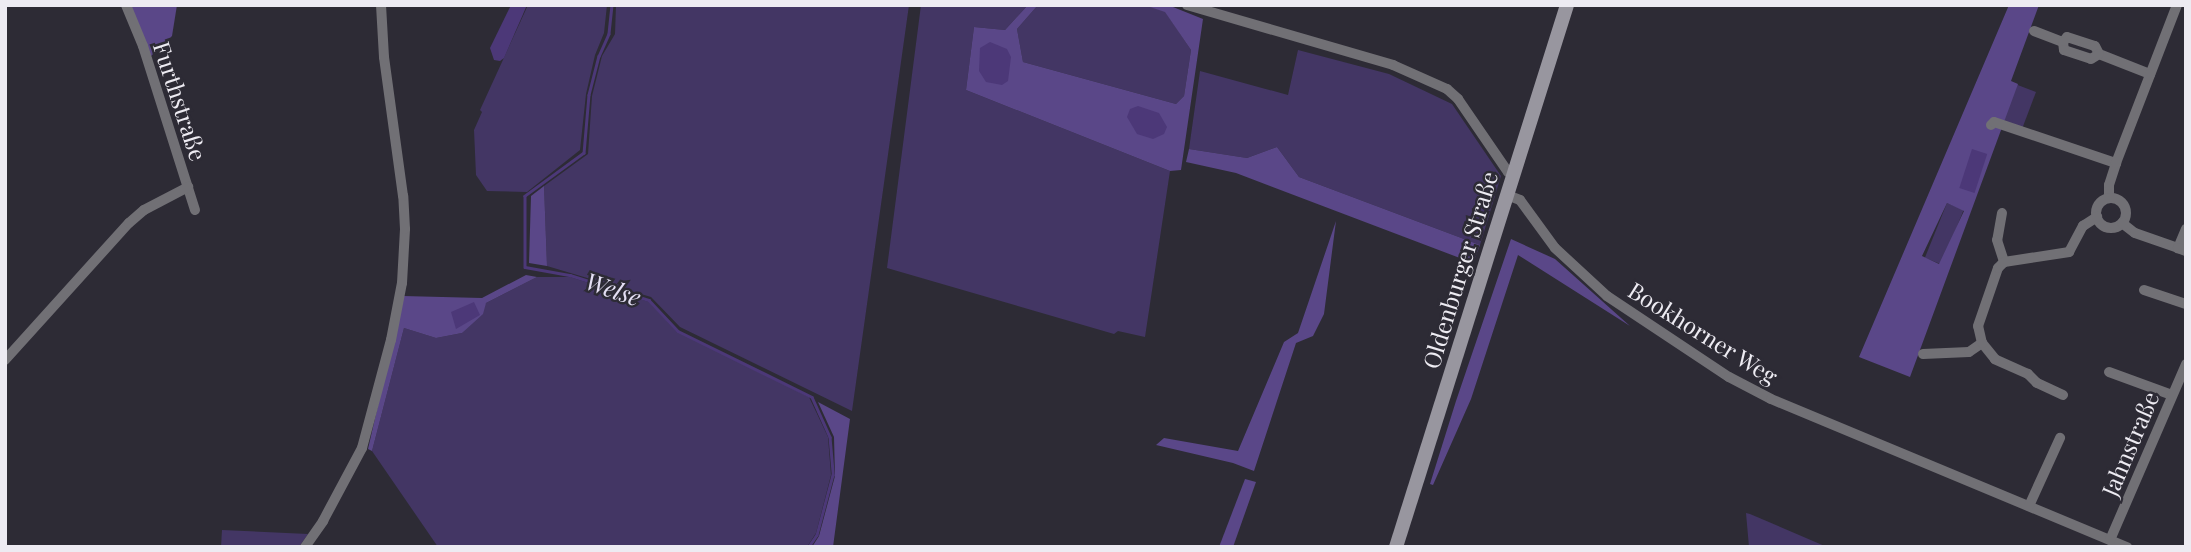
<!DOCTYPE html>
<html>
<head>
<meta charset="utf-8">
<style>
	body { margin:0 }
	#map { position:relative; width:2191px; height:552px; overflow:hidden; background:#2d2b35; font-family:"Playfair Display",serif }
	div>[style] { position:absolute }
	[style*='--x'] { left:calc(var(--x)*1px); top:calc(var(--y)*1px); width:calc(var(--w)*1px); rotate:calc(var(--a)*1deg) }
	.green>* { inset:0; background:#433664; transform-origin:0 0 }
	.forest>* { inset:0; background:#5a4788 }
	.water>* { inset:0; background:#4c3878; transform-origin:0 0 }
	.stream>* { height:2.5px; margin:-1.25px; padding:0 1.25px; transform-origin:1.25px; border-radius:1.25px; background:#4c3878 }
	.street>* { height:10px; margin:-5px; padding:0 5px; transform-origin:5px; border-radius:5px; background:#717075 }
	.street>.ring { margin:-5px; padding:0; box-sizing:content-box; background:none; border:10px solid #717075; border-radius:50% }
	.secondary>* { height:14px; margin:-7px; padding:0 7px; transform-origin:7px; border-radius:7px; background:#98969f }
	span { translate:-50% -50%; white-space:nowrap; text-align:center; line-height:1.15; -webkit-text-stroke:5px #2d2b35; paint-order:stroke }
	.street-label { font-size:23px; color:#edebf2 }
	.water-label { font-size:24px; color:#e4dff3; font-style:italic }
	.frame { position:absolute; inset:0; border:7px solid #edebf2; pointer-events:none }
</style>
</head>
<body>
<div id="map">
	<div class="green">
		<div style="clip-path:polygon(528px 5px,607px 5px,604px 33px,595px 55px,586px 94px,580px 150px,527px 192px,487px 191px,476px 175px,474px 130px,482px 112px,480px 110px)"></div>
		<div style="clip-path:polygon(616px 5px,909px 5px,852px 411px,680px 327px,651px 297px,547px 266px,544px 186px,588px 154px,592px 96px,602px 56px,615px 34px)"></div>
		<div style="clip-path:polygon(921px 5px,1028px 5px,1005px 30px,974px 27px,966px 90px,1170px 171px,1145px 337px,1118px 331px,1114px 334px,887px 268px)"></div>
		<div style="clip-path:polygon(1038px 5px,1144px 5px,1165px 11px,1191px 50px,1184px 96px,1176px 104px,1023px 62px,1017px 29px)"></div>
		<div style="clip-path:polygon(1298px 50px,1389px 74px,1452px 104px,1501px 176px,1480px 245px,1299px 177px,1277px 147px,1247px 158px,1189px 149px,1200px 71px,1288px 95px)"></div>
		<div style="clip-path:polygon(2002px 79px,2036px 92px,2022px 129px,2005px 124px)"></div>
		<div style="left:1947px;top:203px;width:18px;height:59px;rotate:22deg"></div>
		<div style="clip-path:polygon(537px 277px,570px 277px,649px 302px,676px 331px,809px 397px,828px 437px,831px 475px,816px 533px,807px 547px,438px 547px,372px 451px,404px 328px,436px 338px,462px 333px,486px 303px)"></div>
		<div style="clip-path:polygon(1746px 513px,1750px 514px,1827px 547px,1749px 547px)"></div>
		<div style="clip-path:polygon(222px 530px,308px 534px,299px 547px,221px 547px)"></div>
	</div>
	<div class="forest">
		<div style="clip-path:polygon(131px 5px,177px 5px,172px 36px,149px 58px)"></div>
		<div style="clip-path:polygon(1028px 5px,1038px 5px,1017px 29px,1023px 62px,1176px 104px,1184px 96px,1191px 50px,1165px 12px,1144px 5px,1168px 5px,1203px 19px,1181px 170px,1170px 171px,966px 90px,974px 27px,1005px 30px)"></div>
		<div style="clip-path:polygon(evenodd,2009px 5px,2039px 5px,2011px 81px,2018px 84px,1910px 377px,1859px 357px,2009px 5px,1947px 203px,1964px 211px,1939px 264px,1922px 256px,1947px 203px)"></div>
		<div style="clip-path:polygon(1277px 147px,1299px 177px,1480px 245px,1473px 263px,1236px 173px,1186px 162px,1189px 149px,1247px 158px)"></div>
		<div style="clip-path:polygon(544px 186px,547px 266px,529px 263px,531px 196px)"></div>
		<div style="clip-path:polygon(1336px 221px,1324px 314px,1313px 336px,1296px 343px,1254px 471px,1233px 463px,1156px 445px,1164px 438px,1238px 451px,1284px 342px,1298px 333px)"></div>
		<div style="clip-path:polygon(1511px 239px,1555px 259px,1630px 326px,1518px 255px,1471px 399px,1433px 485px,1430px 484px,1456px 401px)"></div>
		<div style="clip-path:polygon(526px 275px,537px 277px,486px 303px,483px 314px,462px 333px,436px 338px,404px 328px,372px 451px,368px 449px,403px 296px,482px 298px)"></div>
		<div style="clip-path:polygon(818px 402px,850px 419px,833px 547px,812px 547px,819px 536px,835px 476px,834px 437px)"></div>
		<div style="clip-path:polygon(1245px 479px,1256px 482px,1233px 547px,1219px 547px)"></div>
	</div>
	<div class="water">
		<div style="clip-path:polygon(511px 5px,527px 5px,504px 58px,500px 61px,494px 60px,490px 48px)"></div>
		<div style="clip-path:polygon(990px 42px,1007px 49px,1011px 57px,1008px 81px,1002px 85px,986px 82px,979px 71px,980px 48px)"></div>
		<div style="clip-path:polygon(1138px 106px,1159px 113px,1167px 127px,1164px 134px,1153px 139px,1137px 134px,1127px 117px,1130px 109px)"></div>
		<div style="left:1972px;top:149px;width:16px;height:41px;rotate:18deg"></div>
		<div style="clip-path:polygon(474px 302px,480px 315px,456px 329px,451px 312px)"></div>
	</div>
	<div class="stream">
		<div style="--x:612;--y:5;--w:29;--a:96"></div>
		<div style="--x:609;--y:34;--w:24;--a:114"></div>
		<div style="--x:599;--y:56;--w:40;--a:104.4"></div>
		<div style="--x:589;--y:95;--w:58;--a:94.9"></div>
		<div style="--x:584;--y:153;--w:73;--a:143.9"></div>
		<div style="--x:525;--y:196;--w:71;--a:90"></div>
		<div style="--x:525;--y:267;--w:46;--a:10.1"></div>
		<div style="--x:570;--y:275;--w:83;--a:17.6"></div>
		<div style="--x:649;--y:300;--w:42;--a:46.9"></div>
		<div style="--x:678;--y:331;--w:149;--a:26.2"></div>
		<div style="--x:812;--y:397;--w:44;--a:65.8"></div>
		<div style="--x:830;--y:437;--w:38;--a:85"></div>
		<div style="--x:833;--y:475;--w:62;--a:104.9"></div>
		<div style="--x:817;--y:535;--w:14;--a:124"></div>
	</div>
	<div class="street">
		<div style="--x:126;--y:5;--w:44;--a:67.5"></div>
		<div style="--x:143;--y:46;--w:172;--a:72.4"></div>
		<div style="--x:1187;--y:5;--w:215;--a:16.2"></div>
		<div style="--x:1393;--y:65;--w:59;--a:24"></div>
		<div style="--x:1447;--y:89;--w:15;--a:42"></div>
		<div style="--x:1458;--y:99;--w:88;--a:55.6"></div>
		<div style="--x:1508;--y:172;--w:6;--a:31"></div>
		<div style="--x:2034;--y:31;--w:31;--a:21"></div>
		<div style="--x:2063;--y:42;--w:6;--a:-51"></div>
		<div style="--x:2067;--y:37;--w:29;--a:18"></div>
		<div style="--x:2095;--y:46;--w:9;--a:63"></div>
		<div style="--x:2099;--y:54;--w:55;--a:21.4"></div>
		<div style="--x:2063;--y:42;--w:8;--a:83"></div>
		<div style="--x:2064;--y:50;--w:28;--a:18"></div>
		<div style="--x:2091;--y:59;--w:9;--a:-32"></div>
		<div style="--x:1991;--y:125;--w:4;--a:-45"></div>
		<div style="--x:1994;--y:122;--w:129;--a:18.6"></div>
		<div style="--x:1507;--y:195;--w:14;--a:21"></div>
		<div style="--x:1520;--y:200;--w:59;--a:53.9"></div>
		<div style="--x:1555;--y:248;--w:71;--a:42.7"></div>
		<div style="--x:1607;--y:296;--w:146;--a:33.6"></div>
		<div style="--x:1729;--y:377;--w:47;--a:27.6"></div>
		<div style="--x:1771;--y:399;--w:386;--a:22.6"></div>
		<div style="--x:2109;--y:198;--w:13;--a:-90"></div>
		<div style="--x:2109;--y:185;--w:23;--a:-72"></div>
		<div style="--x:2116;--y:163;--w:169;--a:-68.9"></div>
		<div class="ring" style="left:2096px;top:198px;width:20px;height:20px"></div>
		<div style="--x:2002;--y:213;--w:27;--a:100"></div>
		<div style="--x:1997;--y:240;--w:23;--a:72"></div>
		<div style="--x:2122;--y:223;--w:16;--a:38"></div>
		<div style="--x:2135;--y:233;--w:46;--a:19.2"></div>
		<div style="--x:2186;--y:229;--w:21;--a:113"></div>
		<div style="--x:2178;--y:248;--w:9;--a:21"></div>
		<div style="--x:2144;--y:290;--w:44;--a:18.4"></div>
		<div style="--x:1923;--y:354;--w:46;--a:-2.5"></div>
		<div style="--x:1969;--y:352;--w:16;--a:-35"></div>
		<div style="--x:5;--y:360;--w:185;--a:-47.9"></div>
		<div style="--x:129;--y:223;--w:20;--a:-41"></div>
		<div style="--x:144;--y:210;--w:50;--a:-27.6"></div>
		<div style="--x:2109;--y:372;--w:67;--a:20.1"></div>
		<div style="--x:2063;--y:395;--w:29;--a:-155"></div>
		<div style="--x:2037;--y:383;--w:13;--a:-135"></div>
		<div style="--x:2028;--y:374;--w:36;--a:-156"></div>
		<div style="--x:1995;--y:359;--w:21;--a:-129"></div>
		<div style="--x:1982;--y:343;--w:17;--a:-103"></div>
		<div style="--x:1978;--y:326;--w:61;--a:-71"></div>
		<div style="--x:1998;--y:268;--w:8;--a:-45"></div>
		<div style="--x:2004;--y:262;--w:66;--a:-8.7"></div>
		<div style="--x:2069;--y:252;--w:30;--a:-62"></div>
		<div style="--x:2083;--y:226;--w:17;--a:-33"></div>
		<div style="--x:2029;--y:506;--w:75;--a:-65.5"></div>
		<div style="--x:2110;--y:540;--w:192;--a:-66.6"></div>
		<div style="--x:305;--y:547;--w:32;--a:-55"></div>
		<div style="--x:323;--y:521;--w:83;--a:-61.9"></div>
		<div style="--x:362;--y:448;--w:112;--a:-75"></div>
		<div style="--x:391;--y:340;--w:58;--a:-79.1"></div>
		<div style="--x:402;--y:283;--w:54;--a:-86.8"></div>
		<div style="--x:405;--y:229;--w:33;--a:-93"></div>
		<div style="--x:403;--y:196;--w:140;--a:-97.8"></div>
		<div style="--x:384;--y:57;--w:52;--a:-93.3"></div>
	</div>
	<div class="secondary">
		<div style="--x:1396;--y:547;--w:568;--a:-72.49"></div>
	</div>
	<div class="street-label">
		<span style="left:180px;top:101px;rotate:72deg">Furthstraße</span>
		<span style="left:1460px;top:270px;rotate:-73deg">Oldenburger Straße</span>
		<span style="left:1703px;top:333px;rotate:32deg">Bookhorner Weg</span>
		<span style="left:2130px;top:444px;rotate:-67deg">Jahnstraße</span>
	</div>
	<div class="water-label">
		<span style="left:613px;top:289px;rotate:19deg">Welse</span>
	</div>
	<div class="frame"></div>
</div>
</body>
</html>
